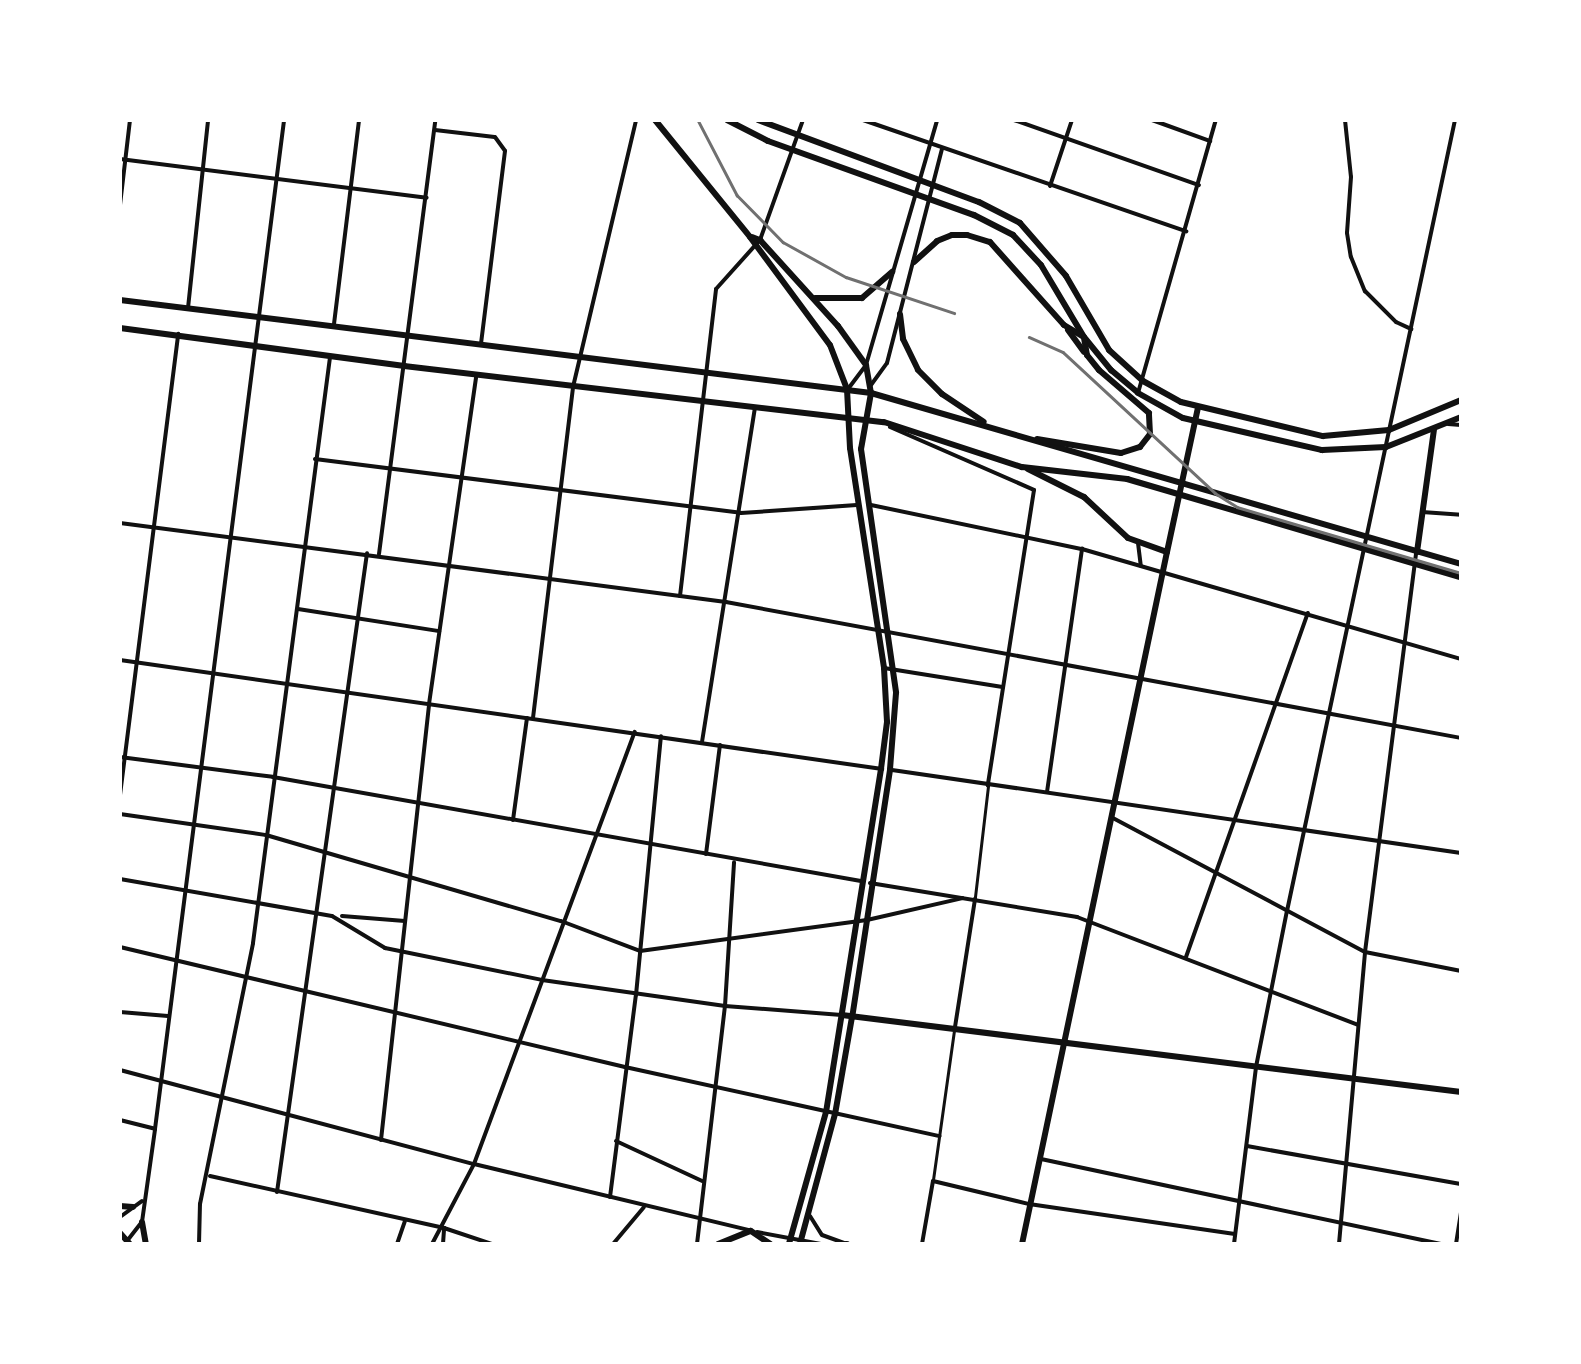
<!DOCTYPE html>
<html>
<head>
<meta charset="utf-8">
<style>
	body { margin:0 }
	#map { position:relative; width:1581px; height:1364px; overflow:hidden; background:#fff; font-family:"Public Sans",sans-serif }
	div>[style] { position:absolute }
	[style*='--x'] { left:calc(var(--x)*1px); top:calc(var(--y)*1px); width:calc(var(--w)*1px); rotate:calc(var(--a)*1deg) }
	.pedestrian>* { height:2.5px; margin:-1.25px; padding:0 1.25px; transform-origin:1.25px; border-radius:1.25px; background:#111 }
	.minor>* { height:4px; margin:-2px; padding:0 2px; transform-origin:2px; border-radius:2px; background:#111 }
	.secondary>* { height:6px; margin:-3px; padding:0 3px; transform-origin:3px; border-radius:3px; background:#111 }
	.primary>* { height:6px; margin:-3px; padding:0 3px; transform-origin:3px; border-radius:3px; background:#111 }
	.rail>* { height:2.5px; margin:-1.25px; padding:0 1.25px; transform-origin:1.25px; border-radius:1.25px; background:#707070 }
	span { translate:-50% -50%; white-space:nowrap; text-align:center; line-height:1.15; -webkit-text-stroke:10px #fff; paint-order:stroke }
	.frame { position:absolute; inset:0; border:122px solid #fff; pointer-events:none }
</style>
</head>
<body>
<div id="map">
	<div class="pedestrian">
		<div style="--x:975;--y:897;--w:112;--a:-83.3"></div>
		<div style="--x:933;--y:1180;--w:151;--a:-82"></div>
	</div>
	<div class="minor">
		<div style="--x:863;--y:120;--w:342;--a:19"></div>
		<div style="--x:1014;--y:120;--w:196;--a:19.4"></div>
		<div style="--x:1152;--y:120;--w:62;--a:19.9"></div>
		<div style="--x:1345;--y:120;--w:57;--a:84"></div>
		<div style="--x:1351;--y:177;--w:56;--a:94.1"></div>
		<div style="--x:1347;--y:233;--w:24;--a:81"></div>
		<div style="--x:1351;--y:257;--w:37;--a:68"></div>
		<div style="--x:1365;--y:291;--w:44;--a:45"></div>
		<div style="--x:1396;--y:322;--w:17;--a:25"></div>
		<div style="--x:435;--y:130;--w:60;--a:6.7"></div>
		<div style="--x:495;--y:137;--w:17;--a:54"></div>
		<div style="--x:505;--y:151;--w:193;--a:97.1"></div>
		<div style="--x:120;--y:159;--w:309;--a:7.2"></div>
		<div style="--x:1050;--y:186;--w:70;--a:-71.6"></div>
		<div style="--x:120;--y:205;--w:86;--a:-83.3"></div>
		<div style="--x:188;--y:308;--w:189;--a:-83.9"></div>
		<div style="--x:334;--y:324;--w:206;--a:-83"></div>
		<div style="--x:871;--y:385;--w:27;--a:-54"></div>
		<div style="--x:887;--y:363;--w:221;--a:-75.6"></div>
		<div style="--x:848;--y:389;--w:30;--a:-53"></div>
		<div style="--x:866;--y:365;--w:255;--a:-73.8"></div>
		<div style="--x:1138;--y:393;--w:284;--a:-74.1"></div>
		<div style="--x:1448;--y:424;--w:13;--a:4"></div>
		<div style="--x:890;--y:427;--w:157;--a:23.6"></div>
		<div style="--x:1034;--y:490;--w:299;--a:98.9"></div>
		<div style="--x:315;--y:459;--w:429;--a:7.2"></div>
		<div style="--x:741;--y:513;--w:116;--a:-3.9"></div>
		<div style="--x:871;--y:505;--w:216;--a:11.8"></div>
		<div style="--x:1082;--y:549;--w:395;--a:16.2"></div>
		<div style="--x:1422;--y:512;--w:39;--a:4"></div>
		<div style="--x:120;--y:523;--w:611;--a:7.43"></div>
		<div style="--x:726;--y:602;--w:747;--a:10.48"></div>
		<div style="--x:1138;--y:543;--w:23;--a:83"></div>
		<div style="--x:379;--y:554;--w:438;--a:-82.6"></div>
		<div style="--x:680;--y:596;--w:309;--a:-83.3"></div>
		<div style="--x:716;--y:289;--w:66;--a:-48.1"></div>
		<div style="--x:760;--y:240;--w:127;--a:-70.3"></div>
		<div style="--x:298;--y:609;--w:143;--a:8.9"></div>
		<div style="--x:120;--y:660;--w:770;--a:8.14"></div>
		<div style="--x:884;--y:668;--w:120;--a:9.1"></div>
		<div style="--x:533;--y:718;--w:333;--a:-83.1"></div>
		<div style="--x:573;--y:387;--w:274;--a:-76.7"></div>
		<div style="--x:702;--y:742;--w:338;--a:-81"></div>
		<div style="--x:120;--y:757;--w:154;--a:7.4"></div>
		<div style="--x:273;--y:777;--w:597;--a:10.03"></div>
		<div style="--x:892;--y:770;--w:575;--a:8.3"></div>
		<div style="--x:1047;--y:792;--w:246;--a:-81.8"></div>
		<div style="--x:120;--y:795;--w:465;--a:-82.8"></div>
		<div style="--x:120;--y:814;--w:148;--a:8.2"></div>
		<div style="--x:266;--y:835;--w:307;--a:16.3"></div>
		<div style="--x:561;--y:921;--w:85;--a:20.8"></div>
		<div style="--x:640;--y:951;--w:229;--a:-7.8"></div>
		<div style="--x:867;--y:920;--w:98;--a:-12.9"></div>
		<div style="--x:1111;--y:817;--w:288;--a:28"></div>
		<div style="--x:1365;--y:952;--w:98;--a:11.2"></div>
		<div style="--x:513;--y:820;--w:103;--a:-82.2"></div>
		<div style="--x:706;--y:854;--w:110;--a:-82.7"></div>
		<div style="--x:120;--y:879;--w:215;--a:9.9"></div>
		<div style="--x:332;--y:916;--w:62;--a:31.1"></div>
		<div style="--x:385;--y:948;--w:160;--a:11.5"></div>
		<div style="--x:542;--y:980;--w:185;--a:8.1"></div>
		<div style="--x:725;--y:1006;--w:117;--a:4.4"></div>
		<div style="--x:870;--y:883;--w:210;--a:9.3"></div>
		<div style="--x:1077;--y:917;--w:301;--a:21"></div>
		<div style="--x:342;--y:916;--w:63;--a:4.5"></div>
		<div style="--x:120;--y:947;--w:519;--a:13.37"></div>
		<div style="--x:625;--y:1067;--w:322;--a:12.4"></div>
		<div style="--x:1186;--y:957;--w:365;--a:-70.5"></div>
		<div style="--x:120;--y:1012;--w:48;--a:4.8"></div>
		<div style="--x:955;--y:1027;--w:130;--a:-81.1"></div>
		<div style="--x:120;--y:1070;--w:366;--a:14.9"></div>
		<div style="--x:474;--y:1164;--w:282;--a:13.5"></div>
		<div style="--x:120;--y:1120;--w:36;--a:14"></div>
		<div style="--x:381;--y:1140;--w:439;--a:-83.7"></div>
		<div style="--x:429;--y:704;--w:331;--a:-81.8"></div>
		<div style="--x:616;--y:1141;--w:95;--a:24.9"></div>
		<div style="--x:1247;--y:1146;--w:217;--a:10.1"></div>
		<div style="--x:1041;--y:1159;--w:410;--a:12"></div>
		<div style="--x:210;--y:1176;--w:240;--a:12.5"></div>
		<div style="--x:444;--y:1228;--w:51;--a:18.4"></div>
		<div style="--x:277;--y:1192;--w:645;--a:-81.98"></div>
		<div style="--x:610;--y:1197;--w:204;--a:-82.7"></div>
		<div style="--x:636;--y:995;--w:260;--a:-84.5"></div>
		<div style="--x:810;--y:1216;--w:22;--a:58"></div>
		<div style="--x:822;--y:1235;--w:27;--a:20"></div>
		<div style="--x:120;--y:1217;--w:27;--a:-36"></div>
		<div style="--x:757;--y:1232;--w:65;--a:10.6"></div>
		<div style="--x:127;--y:1241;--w:24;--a:-52"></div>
		<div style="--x:142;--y:1222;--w:94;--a:-82"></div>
		<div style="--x:155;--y:1129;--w:1017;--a:-82.71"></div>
		<div style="--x:199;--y:1244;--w:40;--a:-88.6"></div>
		<div style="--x:200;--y:1204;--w:266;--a:-78.5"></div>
		<div style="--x:253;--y:943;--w:591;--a:-82.51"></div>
		<div style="--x:397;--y:1244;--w:24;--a:-71"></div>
		<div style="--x:432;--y:1244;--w:90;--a:-62.3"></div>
		<div style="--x:474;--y:1164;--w:461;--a:-69.6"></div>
		<div style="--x:443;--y:1244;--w:16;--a:-86"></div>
		<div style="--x:613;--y:1244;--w:48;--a:-50"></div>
		<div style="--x:697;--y:1244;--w:240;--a:-83.3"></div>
		<div style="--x:725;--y:1006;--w:144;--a:-86.4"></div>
		<div style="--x:922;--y:1244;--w:64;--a:-80.1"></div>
		<div style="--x:933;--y:1181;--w:99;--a:13.5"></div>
		<div style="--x:1029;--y:1204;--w:208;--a:8.3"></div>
		<div style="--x:1234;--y:1244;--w:178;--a:-82.9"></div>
		<div style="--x:1256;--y:1067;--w:159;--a:-78.8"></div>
		<div style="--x:1287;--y:911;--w:809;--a:-78.01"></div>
		<div style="--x:1339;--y:1244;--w:293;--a:-84.9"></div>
		<div style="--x:1365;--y:952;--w:402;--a:-82.7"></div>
		<div style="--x:1456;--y:1244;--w:33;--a:-81"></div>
	</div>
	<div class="secondary">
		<div style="--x:655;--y:120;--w:151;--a:50.9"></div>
		<div style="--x:750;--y:237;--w:134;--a:53.5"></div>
		<div style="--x:830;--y:345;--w:47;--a:68.9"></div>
		<div style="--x:847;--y:389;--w:59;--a:87.1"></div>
		<div style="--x:850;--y:448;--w:223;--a:81.2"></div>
		<div style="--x:884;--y:668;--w:54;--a:86.8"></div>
		<div style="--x:887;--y:722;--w:47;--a:97.3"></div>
		<div style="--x:881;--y:769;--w:347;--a:99.1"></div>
		<div style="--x:826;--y:1112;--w:137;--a:105.7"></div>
		<div style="--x:752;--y:237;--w:9;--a:21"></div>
		<div style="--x:760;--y:240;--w:116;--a:47.8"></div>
		<div style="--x:838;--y:326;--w:48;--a:54.3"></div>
		<div style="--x:866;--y:365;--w:28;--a:80"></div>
		<div style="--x:871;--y:393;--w:57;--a:100.1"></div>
		<div style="--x:861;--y:449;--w:246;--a:81.8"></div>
		<div style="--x:896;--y:693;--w:77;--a:94.5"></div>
		<div style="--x:890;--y:770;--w:250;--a:98.7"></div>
		<div style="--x:852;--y:1017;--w:98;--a:99.9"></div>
		<div style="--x:835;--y:1114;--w:135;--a:105.1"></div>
		<div style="--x:815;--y:298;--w:47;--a:0"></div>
		<div style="--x:862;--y:298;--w:40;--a:-41"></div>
		<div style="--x:842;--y:1015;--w:624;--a:7.09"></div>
		<div style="--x:1022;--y:1244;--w:707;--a:-78.17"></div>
	</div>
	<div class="primary">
		<div style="--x:727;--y:120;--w:46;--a:27.1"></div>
		<div style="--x:768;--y:141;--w:219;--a:19.8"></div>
		<div style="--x:974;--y:215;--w:44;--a:27.1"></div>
		<div style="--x:1013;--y:235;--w:41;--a:47"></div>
		<div style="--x:1041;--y:265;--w:84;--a:59.2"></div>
		<div style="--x:1084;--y:337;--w:43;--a:50.7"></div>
		<div style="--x:1111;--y:370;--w:35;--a:40"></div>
		<div style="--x:1138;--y:393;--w:51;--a:29.1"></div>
		<div style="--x:1183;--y:418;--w:143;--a:13"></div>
		<div style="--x:1322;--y:450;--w:64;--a:-2.7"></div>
		<div style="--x:1386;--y:447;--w:81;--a:-21.8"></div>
		<div style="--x:758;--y:120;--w:236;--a:20.4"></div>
		<div style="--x:979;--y:202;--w:46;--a:27.1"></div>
		<div style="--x:1020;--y:223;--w:70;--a:49"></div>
		<div style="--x:1066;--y:276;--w:86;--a:59.8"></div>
		<div style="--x:1109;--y:350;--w:46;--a:42.4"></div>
		<div style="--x:1143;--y:381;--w:43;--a:28.9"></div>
		<div style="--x:1181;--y:402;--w:146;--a:13.5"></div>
		<div style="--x:1323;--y:436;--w:66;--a:-5.2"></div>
		<div style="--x:1389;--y:430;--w:78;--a:-22.6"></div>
		<div style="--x:914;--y:262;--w:31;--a:-42"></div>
		<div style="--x:937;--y:241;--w:16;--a:-22"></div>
		<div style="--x:952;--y:235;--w:15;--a:0"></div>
		<div style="--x:967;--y:235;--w:24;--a:17"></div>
		<div style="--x:990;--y:242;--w:111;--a:48.3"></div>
		<div style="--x:1064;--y:325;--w:21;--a:31"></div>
		<div style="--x:120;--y:300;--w:757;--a:7.06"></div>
		<div style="--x:871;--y:393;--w:614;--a:16.16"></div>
		<div style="--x:900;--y:314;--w:25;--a:83"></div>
		<div style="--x:903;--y:339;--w:34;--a:64"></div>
		<div style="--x:918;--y:370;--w:34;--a:45"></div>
		<div style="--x:942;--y:394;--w:50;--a:33.7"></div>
		<div style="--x:120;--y:328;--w:287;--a:7.6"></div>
		<div style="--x:404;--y:366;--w:483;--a:6.7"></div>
		<div style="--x:884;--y:422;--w:145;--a:18.1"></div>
		<div style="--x:1022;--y:467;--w:106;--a:6.5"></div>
		<div style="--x:1127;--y:479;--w:348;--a:16.4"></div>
		<div style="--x:1068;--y:330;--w:27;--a:54"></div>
		<div style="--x:1037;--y:439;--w:85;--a:9.5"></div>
		<div style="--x:1121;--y:453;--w:20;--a:-18"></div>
		<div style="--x:1140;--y:447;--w:16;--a:-52"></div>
		<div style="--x:1150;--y:434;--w:21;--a:-93"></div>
		<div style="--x:1149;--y:413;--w:66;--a:-139.3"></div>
		<div style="--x:1099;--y:370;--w:19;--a:-129"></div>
		<div style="--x:1087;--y:355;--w:17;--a:-100"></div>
		<div style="--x:1028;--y:469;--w:63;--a:26.6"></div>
		<div style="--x:1084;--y:497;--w:60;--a:43"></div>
		<div style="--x:1128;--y:538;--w:41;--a:19.7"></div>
		<div style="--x:1167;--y:552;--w:148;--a:-77.9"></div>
		<div style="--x:1417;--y:552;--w:123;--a:-82.1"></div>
		<div style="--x:120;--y:1206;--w:13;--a:4"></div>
		<div style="--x:142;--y:1222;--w:22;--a:80"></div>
		<div style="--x:120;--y:1233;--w:15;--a:48"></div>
		<div style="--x:718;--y:1244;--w:35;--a:-22"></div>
		<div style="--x:751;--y:1231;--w:23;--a:34"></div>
		<div style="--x:846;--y:1244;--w:1;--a:0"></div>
	</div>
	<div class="rail">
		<div style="--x:698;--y:120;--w:85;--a:62.5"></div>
		<div style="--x:737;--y:195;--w:66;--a:45.6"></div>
		<div style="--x:783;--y:242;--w:72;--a:29.1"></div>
		<div style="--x:846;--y:277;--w:114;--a:18.4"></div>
		<div style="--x:1029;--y:337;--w:37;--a:24"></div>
		<div style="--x:1063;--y:352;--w:207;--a:42.8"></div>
		<div style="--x:1215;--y:493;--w:26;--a:32"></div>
		<div style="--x:1237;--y:507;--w:234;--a:16.4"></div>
	</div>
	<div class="frame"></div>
</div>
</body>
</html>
